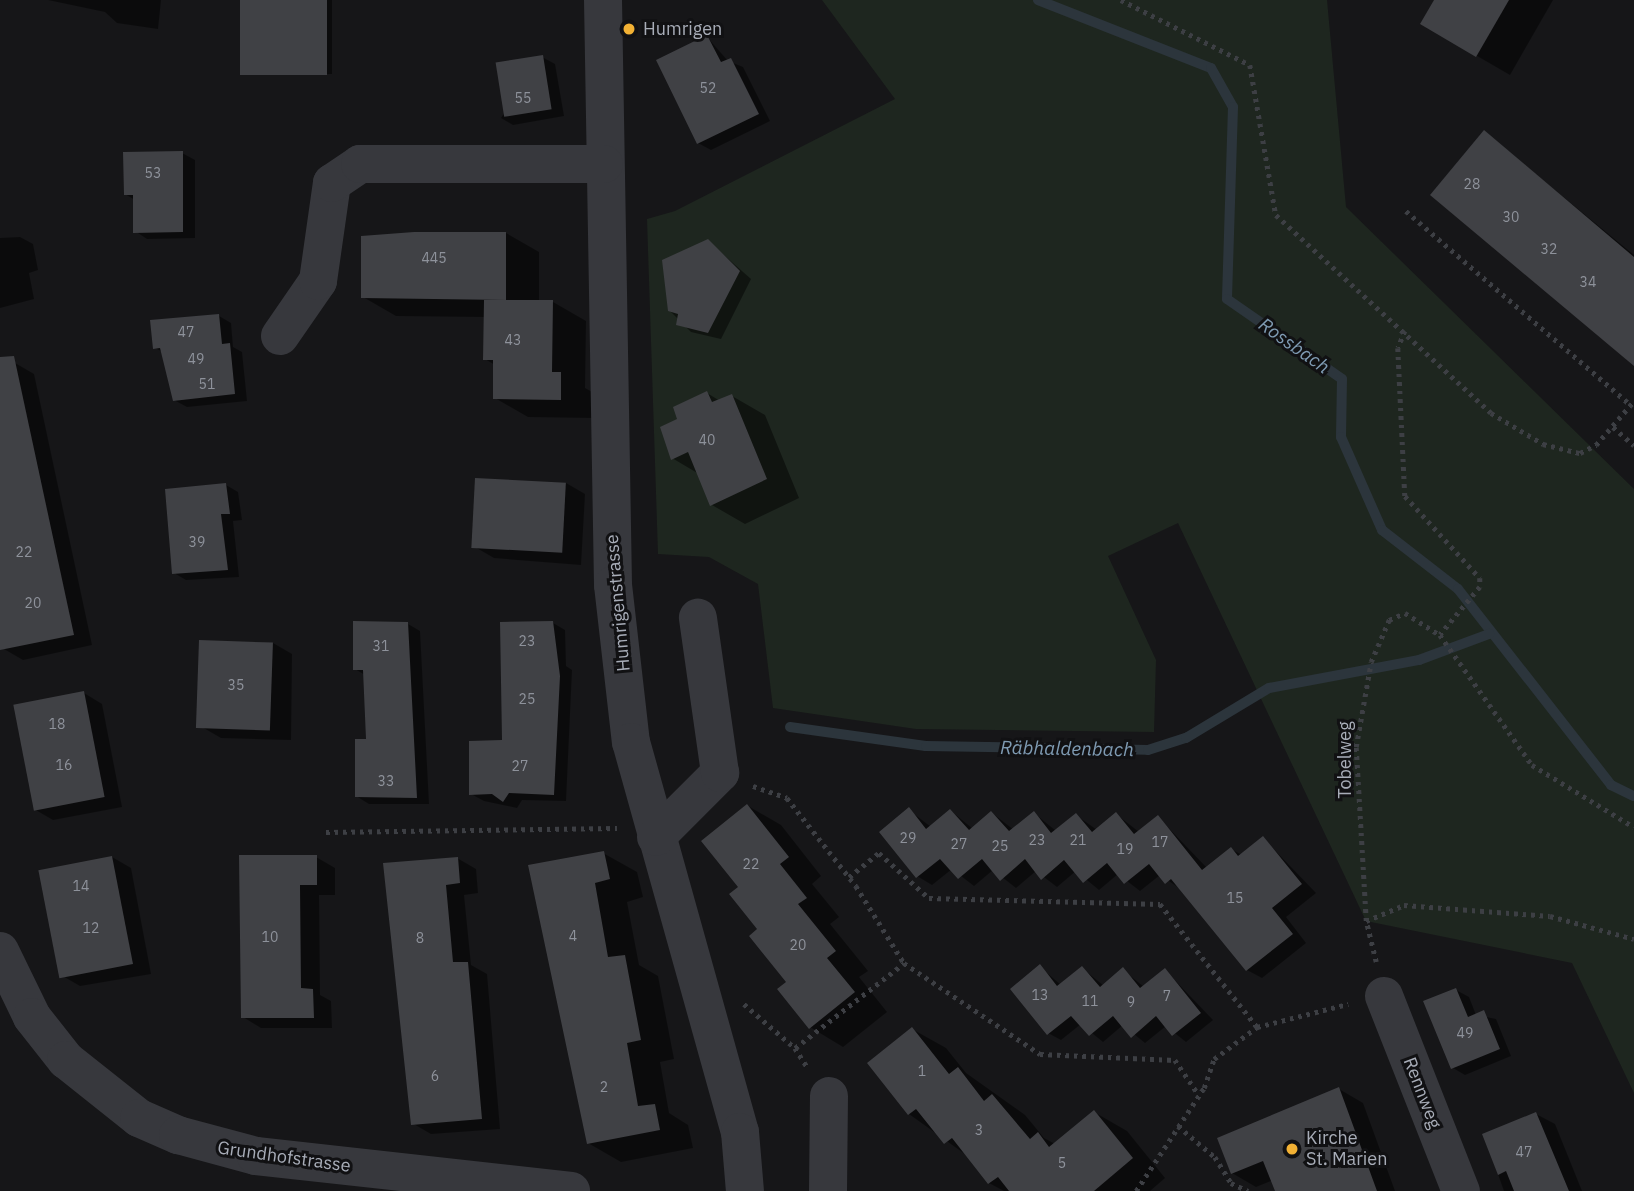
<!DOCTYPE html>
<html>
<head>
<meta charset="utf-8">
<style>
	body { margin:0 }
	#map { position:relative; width:1634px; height:1191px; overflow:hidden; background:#161618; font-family:"IBM Plex Sans",sans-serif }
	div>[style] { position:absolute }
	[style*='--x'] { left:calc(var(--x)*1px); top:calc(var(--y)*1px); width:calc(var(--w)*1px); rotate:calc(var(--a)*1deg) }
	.green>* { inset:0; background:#1e261f }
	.shadow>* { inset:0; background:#0007; transform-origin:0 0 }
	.stream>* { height:10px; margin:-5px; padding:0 5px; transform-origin:5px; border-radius:5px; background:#2c353c }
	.building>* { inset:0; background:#404145; transform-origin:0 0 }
	.path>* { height:4.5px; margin-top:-2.25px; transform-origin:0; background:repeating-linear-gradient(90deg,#3d3f44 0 3.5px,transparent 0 8.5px) }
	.minor>* { height:38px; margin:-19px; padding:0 19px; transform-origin:19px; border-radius:19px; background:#37383d }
	.dots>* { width:19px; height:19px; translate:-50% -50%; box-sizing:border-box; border:4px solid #111113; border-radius:50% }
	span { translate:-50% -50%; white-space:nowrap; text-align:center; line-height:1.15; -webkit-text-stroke:6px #111113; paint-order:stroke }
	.number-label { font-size:14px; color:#8e929b }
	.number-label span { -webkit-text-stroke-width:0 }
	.poi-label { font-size:18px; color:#a8adb8 }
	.left { translate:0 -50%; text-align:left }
	.street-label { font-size:18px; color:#a8adb8 }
	.water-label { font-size:19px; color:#7f9bb3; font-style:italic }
</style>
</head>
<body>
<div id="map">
	<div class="green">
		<div style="clip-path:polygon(822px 0,1327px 0,1346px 207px,1634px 489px,1634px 1093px,1572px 963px,1366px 921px,1178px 523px,1108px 556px,1156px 660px,1154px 732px,916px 729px,773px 708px,758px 584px,709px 557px,658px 554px,647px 219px,675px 211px,895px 99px)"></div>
	</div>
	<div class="shadow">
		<div style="clip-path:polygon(48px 0,161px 0,158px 29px,117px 23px,105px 12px)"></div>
		<div style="left:242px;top:0;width:90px;height:74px"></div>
		<div style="clip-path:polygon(1436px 0,1553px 0,1510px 75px,1422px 24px)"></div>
		<div style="clip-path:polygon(707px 37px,728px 61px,743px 67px,770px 121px,711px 150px,698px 143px)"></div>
		<div style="clip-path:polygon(542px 57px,555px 64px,564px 116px,513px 125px,501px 118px)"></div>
		<div style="clip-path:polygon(1484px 132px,1634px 255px,1634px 364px)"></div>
		<div style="clip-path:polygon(182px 153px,195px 160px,195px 238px,147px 239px,135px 231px,135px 200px,125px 194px)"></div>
		<div style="clip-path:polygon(506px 233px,539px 252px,539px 302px,553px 302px,586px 321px,585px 388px,594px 393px,594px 418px,528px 417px,495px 398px,495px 365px,485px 359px,485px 317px,396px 316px,363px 297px)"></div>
		<div style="clip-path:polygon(20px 237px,33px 244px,38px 270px,29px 273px,34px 299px,0 308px,0 238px)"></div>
		<div style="clip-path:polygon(708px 241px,751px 279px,721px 339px,691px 332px,669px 310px)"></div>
		<div style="clip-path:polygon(219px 316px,231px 323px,233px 347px,242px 352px,247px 401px,187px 407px,174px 400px,163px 352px,155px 348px)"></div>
		<div style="clip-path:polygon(15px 363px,34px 374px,92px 645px,23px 660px,4px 649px,0 630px,0 366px)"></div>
		<div style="clip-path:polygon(707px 393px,720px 401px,732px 396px,765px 415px,799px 498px,745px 524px,712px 505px,699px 474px,672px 458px,679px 420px)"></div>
		<div style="clip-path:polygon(566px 483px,585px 494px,581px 565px,494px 558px,475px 547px)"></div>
		<div style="clip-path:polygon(226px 485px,238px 492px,242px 520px,233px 521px,239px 577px,186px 580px,174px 573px)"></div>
		<div style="clip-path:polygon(553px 623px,565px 630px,566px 666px,572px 670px,566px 801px,522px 800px,517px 808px,484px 801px,471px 794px,504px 742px)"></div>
		<div style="clip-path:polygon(408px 624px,420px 631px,429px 804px,369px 804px,356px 796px,368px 741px,365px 675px,355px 669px)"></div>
		<div style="clip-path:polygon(273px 643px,292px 654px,291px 740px,221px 738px,202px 727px)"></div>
		<div style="clip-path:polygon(84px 693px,102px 704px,122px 807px,53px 820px,34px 809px)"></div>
		<div style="clip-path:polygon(748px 806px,781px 825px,821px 876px,812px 884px,839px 917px,830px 924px,868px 971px,859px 977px,887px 1012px,843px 1047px,810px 1027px,740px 888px)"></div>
		<div style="clip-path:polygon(909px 810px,931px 827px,951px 811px,973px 829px,992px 813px,1014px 830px,1034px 813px,1056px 831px,1076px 815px,1097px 830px,1116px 814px,1139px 832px,1158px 817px,1207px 868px,1231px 849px,1242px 855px,1263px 838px,1316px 893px,1286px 917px,1306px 943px,1262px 978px,1247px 970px,1182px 890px,1160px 875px,1140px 891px,1118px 874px,1099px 890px,1076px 871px,1057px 887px,1036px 871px,1016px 888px,993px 870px,974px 886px,952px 869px,932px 885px,917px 876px)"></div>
		<div style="clip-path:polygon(603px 853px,637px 872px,643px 897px,627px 902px,639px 965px,658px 976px,674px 1059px,660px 1062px,669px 1113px,688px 1125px,693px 1148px,621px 1162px,588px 1143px,530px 866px)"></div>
		<div style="clip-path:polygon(112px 857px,131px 868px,151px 974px,80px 986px,61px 975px)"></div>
		<div style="clip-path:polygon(241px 857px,316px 857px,335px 868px,335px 895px,319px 895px,320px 995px,331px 1001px,332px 1028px,261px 1028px,243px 1017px)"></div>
		<div style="clip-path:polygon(457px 858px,476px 869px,478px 893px,464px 895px,471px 965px,487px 974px,500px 1129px,431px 1134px,412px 1123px,385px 865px)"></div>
		<div style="clip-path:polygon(1040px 967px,1061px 985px,1082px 968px,1104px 986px,1123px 970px,1144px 987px,1165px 970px,1213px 1020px,1186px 1042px,1166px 1026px,1145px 1043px,1123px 1025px,1103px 1042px,1081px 1024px,1061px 1040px,1048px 1033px)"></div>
		<div style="clip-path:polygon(1456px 990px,1469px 997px,1476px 1015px,1496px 1019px,1511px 1056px,1465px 1075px,1453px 1068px)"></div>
		<div style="clip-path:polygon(912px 1029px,946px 1048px,966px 1073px,1025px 1115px,1044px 1138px,1055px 1144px,1094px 1112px,1127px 1131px,1165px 1178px,1150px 1191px,1004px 1191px,989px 1183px,969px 1157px,909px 1114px)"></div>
		<div style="clip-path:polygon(1339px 1089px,1363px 1103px,1395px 1191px,1277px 1191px,1273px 1180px,1256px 1187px,1232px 1173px)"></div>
		<div style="clip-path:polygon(1536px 1114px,1555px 1124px,1582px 1191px,1504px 1191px,1484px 1135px)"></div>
	</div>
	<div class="stream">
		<div style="--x:1038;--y:0;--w:186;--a:21.5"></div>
		<div style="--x:1211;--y:68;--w:45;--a:60.6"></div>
		<div style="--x:1233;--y:107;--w:192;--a:91.8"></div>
		<div style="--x:1227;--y:299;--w:140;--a:34.8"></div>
		<div style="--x:1342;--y:379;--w:58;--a:91"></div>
		<div style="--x:1341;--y:437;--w:102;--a:66.2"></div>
		<div style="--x:1382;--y:530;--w:96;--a:37.8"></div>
		<div style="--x:1458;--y:589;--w:249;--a:52"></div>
		<div style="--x:1611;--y:785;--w:25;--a:26"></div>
		<div style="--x:790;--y:727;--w:137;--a:8"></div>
		<div style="--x:926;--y:746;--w:222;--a:1"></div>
		<div style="--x:1148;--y:750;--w:40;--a:-18"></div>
		<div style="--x:1186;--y:738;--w:97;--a:-31.1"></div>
		<div style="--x:1269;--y:688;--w:153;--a:-10.6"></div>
		<div style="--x:1419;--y:660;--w:75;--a:-20.4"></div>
	</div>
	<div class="building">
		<div style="left:240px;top:0;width:87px;height:75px"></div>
		<div style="clip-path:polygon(1434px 0,1509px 0,1476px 57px,1420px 24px)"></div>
		<div style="clip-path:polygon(707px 35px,721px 62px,731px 58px,759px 114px,697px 144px,656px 60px)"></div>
		<div style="left:543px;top:55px;width:55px;height:48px;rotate:81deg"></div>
		<div style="clip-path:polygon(1484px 130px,1634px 257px,1634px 366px,1430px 195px)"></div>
		<div style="clip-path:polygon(183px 151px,183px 232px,133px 233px,133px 195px,124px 195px,123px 152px)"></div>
		<div style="clip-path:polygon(414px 232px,506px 232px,506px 300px,361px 298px,361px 236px)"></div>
		<div style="clip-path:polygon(708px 239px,740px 271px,708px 333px,676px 325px,678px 314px,668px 311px,662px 260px)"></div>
		<div style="clip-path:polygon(484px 300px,553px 300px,552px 372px,561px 372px,561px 400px,493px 399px,493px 360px,483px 360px)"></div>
		<div style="clip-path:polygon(219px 314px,222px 344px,230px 343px,235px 394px,173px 401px,160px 348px,153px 349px,150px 320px)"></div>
		<div style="clip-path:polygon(14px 356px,74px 635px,0 650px,0 357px)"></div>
		<div style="clip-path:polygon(707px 391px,712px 402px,732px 394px,767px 479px,710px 506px,688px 452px,671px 460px,660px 427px,677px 419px,673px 407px)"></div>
		<div style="left:475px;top:478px;width:91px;height:70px;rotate:3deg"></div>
		<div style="clip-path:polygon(226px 483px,230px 514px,221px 514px,228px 570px,172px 574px,165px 489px)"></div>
		<div style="clip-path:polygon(353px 621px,408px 622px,417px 798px,355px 797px,355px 739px,366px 739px,363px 670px,353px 670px)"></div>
		<div style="clip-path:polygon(553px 621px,560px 676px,554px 795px,509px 793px,503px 802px,492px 794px,469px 795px,469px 741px,502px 740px,500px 622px)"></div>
		<div style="left:199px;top:640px;width:74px;height:88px;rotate:2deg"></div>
		<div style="left:84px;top:691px;width:108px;height:72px;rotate:79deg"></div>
		<div style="clip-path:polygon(747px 804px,789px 857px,780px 864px,807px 898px,798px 904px,836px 951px,827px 958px,855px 992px,809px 1029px,777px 989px,786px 982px,749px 936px,757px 929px,729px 894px,738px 887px,701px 841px)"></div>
		<div style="clip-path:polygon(909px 807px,926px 829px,950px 809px,969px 830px,991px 811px,1009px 831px,1034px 811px,1051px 833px,1076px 813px,1092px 832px,1116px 812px,1134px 834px,1158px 815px,1202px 870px,1231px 847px,1238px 856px,1263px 836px,1302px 884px,1272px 908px,1293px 934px,1246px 971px,1171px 879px,1165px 884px,1149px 864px,1124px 884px,1107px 863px,1083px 883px,1064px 860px,1041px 880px,1025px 859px,1000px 881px,982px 859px,958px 879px,940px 859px,916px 878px,879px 832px)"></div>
		<div style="clip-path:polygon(604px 851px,610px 879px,595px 883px,608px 957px,625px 955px,641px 1040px,627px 1043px,638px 1106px,655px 1104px,660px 1130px,587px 1144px,528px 865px)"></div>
		<div style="clip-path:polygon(239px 855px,317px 855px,317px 885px,300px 885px,301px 988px,313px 989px,314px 1018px,241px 1018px)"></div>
		<div style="left:112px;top:856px;width:110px;height:75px;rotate:79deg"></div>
		<div style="clip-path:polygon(458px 857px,460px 883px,446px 885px,453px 962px,468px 962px,482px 1119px,411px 1125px,383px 863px)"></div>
		<div style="clip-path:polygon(1040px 964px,1057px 986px,1082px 966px,1100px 987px,1123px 967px,1140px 988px,1165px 968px,1201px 1013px,1172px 1036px,1156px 1016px,1131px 1038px,1113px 1016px,1089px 1036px,1071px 1016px,1047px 1035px,1010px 989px)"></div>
		<div style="clip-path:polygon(1456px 988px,1468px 1017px,1484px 1010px,1500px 1049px,1451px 1069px,1423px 1001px)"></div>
		<div style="clip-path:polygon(912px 1027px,949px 1074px,958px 1067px,984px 1101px,992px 1094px,1030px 1139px,1038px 1132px,1049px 1147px,1094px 1110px,1133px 1158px,1094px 1191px,1009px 1191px,998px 1177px,988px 1184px,952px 1138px,944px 1144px,916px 1109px,908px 1115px,867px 1063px)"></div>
		<div style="clip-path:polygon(1339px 1087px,1377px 1191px,1275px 1191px,1263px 1161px,1231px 1174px,1217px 1138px)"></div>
		<div style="clip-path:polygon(1536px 1112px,1569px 1191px,1514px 1191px,1506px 1171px,1498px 1175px,1482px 1134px)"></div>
	</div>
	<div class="path">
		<div style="--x:1121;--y:0;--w:144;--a:26.7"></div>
		<div style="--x:1250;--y:65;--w:152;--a:80.2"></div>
		<div style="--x:1276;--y:215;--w:292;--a:42.6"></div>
		<div style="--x:1491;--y:413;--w:61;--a:30.8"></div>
		<div style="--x:1543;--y:444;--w:38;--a:14"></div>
		<div style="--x:1580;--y:453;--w:18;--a:-27"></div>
		<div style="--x:1596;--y:445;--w:58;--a:-49.2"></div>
		<div style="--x:1406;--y:211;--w:297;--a:40.8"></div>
		<div style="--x:1405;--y:331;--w:18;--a:112"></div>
		<div style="--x:1398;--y:348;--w:148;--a:87.3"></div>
		<div style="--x:1405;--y:496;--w:111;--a:47.6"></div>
		<div style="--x:1480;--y:578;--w:9;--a:90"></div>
		<div style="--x:1480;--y:587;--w:62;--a:129.8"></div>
		<div style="--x:1440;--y:635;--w:159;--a:54.7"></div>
		<div style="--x:1532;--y:765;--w:119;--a:31.3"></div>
		<div style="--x:1613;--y:427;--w:28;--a:41"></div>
		<div style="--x:753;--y:786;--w:36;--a:19"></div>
		<div style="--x:787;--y:798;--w:112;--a:51.9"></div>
		<div style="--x:856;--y:886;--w:91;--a:58.1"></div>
		<div style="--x:904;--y:963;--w:164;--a:33.8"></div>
		<div style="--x:1040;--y:1054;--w:135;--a:2.5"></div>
		<div style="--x:1175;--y:1060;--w:42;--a:55.6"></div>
		<div style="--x:326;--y:832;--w:291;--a:-0.8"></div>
		<div style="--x:849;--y:877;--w:38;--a:-39"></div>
		<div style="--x:879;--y:853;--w:67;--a:42"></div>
		<div style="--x:929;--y:898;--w:231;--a:1.5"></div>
		<div style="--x:1160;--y:904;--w:157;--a:51.7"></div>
		<div style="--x:1366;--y:921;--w:174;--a:-93.3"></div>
		<div style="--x:1356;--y:747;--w:86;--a:-80"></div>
		<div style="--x:1371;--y:662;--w:46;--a:-66.8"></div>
		<div style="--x:1389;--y:620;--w:17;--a:-24"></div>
		<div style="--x:1405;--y:613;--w:41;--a:32.2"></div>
		<div style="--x:1376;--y:962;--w:42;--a:-103.7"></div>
		<div style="--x:1366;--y:921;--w:41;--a:-22.8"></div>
		<div style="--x:1404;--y:905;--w:146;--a:4.3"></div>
		<div style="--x:1550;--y:916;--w:87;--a:15.3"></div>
		<div style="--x:744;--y:1004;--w:67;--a:40.8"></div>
		<div style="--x:795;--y:1048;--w:138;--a:-37.9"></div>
		<div style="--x:795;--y:1048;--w:24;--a:57"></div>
		<div style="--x:1178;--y:1126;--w:48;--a:40"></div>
		<div style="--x:1215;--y:1157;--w:31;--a:58"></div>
		<div style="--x:1231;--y:1183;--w:19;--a:25"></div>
		<div style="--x:1136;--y:1191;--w:123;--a:-56.6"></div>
		<div style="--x:1204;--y:1088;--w:31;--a:-71"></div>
		<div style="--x:1214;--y:1059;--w:54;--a:-36.7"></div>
		<div style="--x:1257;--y:1027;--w:94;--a:-14.2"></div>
	</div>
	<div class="minor">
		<div style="--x:603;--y:0;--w:585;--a:89.02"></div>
		<div style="--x:613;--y:585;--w:158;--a:83.5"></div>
		<div style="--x:631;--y:742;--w:405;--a:74.4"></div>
		<div style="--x:740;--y:1132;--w:59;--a:85.2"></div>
		<div style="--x:280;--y:336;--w:67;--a:-55.4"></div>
		<div style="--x:318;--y:281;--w:99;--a:-81.9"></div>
		<div style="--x:332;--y:183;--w:34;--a:-34"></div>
		<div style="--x:360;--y:164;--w:244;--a:0"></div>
		<div style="--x:656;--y:837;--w:91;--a:-45"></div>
		<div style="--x:720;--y:773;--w:157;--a:-98.1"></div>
		<div style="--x:0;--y:951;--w:73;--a:64.1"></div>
		<div style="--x:32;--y:1017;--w:55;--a:51.7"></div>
		<div style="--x:66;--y:1060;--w:93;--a:38.5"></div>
		<div style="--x:139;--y:1118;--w:43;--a:23.6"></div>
		<div style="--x:178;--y:1135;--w:81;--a:15.1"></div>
		<div style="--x:256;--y:1156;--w:317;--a:6.3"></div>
		<div style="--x:1384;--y:996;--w:210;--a:68.5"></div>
		<div style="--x:828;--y:1191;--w:95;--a:-89.4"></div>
	</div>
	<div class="dots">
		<div style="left:629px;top:29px;background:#f2b134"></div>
		<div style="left:1292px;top:1149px;background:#f2b134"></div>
	</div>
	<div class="number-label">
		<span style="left:708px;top:88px">52</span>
		<span style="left:523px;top:98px">55</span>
		<span style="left:153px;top:173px">53</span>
		<span style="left:1472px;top:184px">28</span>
		<span style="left:1511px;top:217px">30</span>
		<span style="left:1549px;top:249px">32</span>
		<span style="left:434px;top:258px">445</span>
		<span style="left:1588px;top:282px">34</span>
		<span style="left:186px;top:332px">47</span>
		<span style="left:513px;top:340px">43</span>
		<span style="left:196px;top:359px">49</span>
		<span style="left:207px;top:384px">51</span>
		<span style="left:707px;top:440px">40</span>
		<span style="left:197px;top:542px">39</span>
		<span style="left:24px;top:552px">22</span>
		<span style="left:33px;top:603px">20</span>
		<span style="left:527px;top:641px">23</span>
		<span style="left:381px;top:646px">31</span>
		<span style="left:236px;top:685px">35</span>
		<span style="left:527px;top:699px">25</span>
		<span style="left:57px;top:724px">18</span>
		<span style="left:64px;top:765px">16</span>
		<span style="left:520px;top:766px">27</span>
		<span style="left:386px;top:781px">33</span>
		<span style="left:908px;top:838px">29</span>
		<span style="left:1037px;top:840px">23</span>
		<span style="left:1078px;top:840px">21</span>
		<span style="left:1160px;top:842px">17</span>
		<span style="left:959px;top:844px">27</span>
		<span style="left:1000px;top:846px">25</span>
		<span style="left:1125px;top:849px">19</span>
		<span style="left:751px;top:864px">22</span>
		<span style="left:81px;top:886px">14</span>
		<span style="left:1235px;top:898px">15</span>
		<span style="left:91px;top:928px">12</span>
		<span style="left:573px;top:936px">4</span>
		<span style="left:270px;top:937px">10</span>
		<span style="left:420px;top:938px">8</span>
		<span style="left:798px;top:945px">20</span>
		<span style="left:1040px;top:995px">13</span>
		<span style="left:1167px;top:996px">7</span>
		<span style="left:1090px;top:1001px">11</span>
		<span style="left:1131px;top:1002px">9</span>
		<span style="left:1465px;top:1033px">49</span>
		<span style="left:922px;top:1071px">1</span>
		<span style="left:435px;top:1076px">6</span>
		<span style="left:604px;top:1087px">2</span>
		<span style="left:979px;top:1130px">3</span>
		<span style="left:1524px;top:1152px">47</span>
		<span style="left:1062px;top:1163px">5</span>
	</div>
	<div class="poi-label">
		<span class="left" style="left:643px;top:29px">Humrigen</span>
		<span class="left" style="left:1306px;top:1149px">Kirche<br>St. Marien</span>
	</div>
	<div class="street-label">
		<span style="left:618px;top:603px;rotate:-95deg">Humrigenstrasse</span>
		<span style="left:1345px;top:760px;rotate:-90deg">Tobelweg</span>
		<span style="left:1422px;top:1093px;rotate:69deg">Rennweg</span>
		<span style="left:284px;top:1157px;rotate:8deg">Grundhofstrasse</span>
	</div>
	<div class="water-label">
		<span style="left:1294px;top:346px;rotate:35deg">Rossbach</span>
		<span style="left:1067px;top:749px;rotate:1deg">Räbhaldenbach</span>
	</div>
</div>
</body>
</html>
